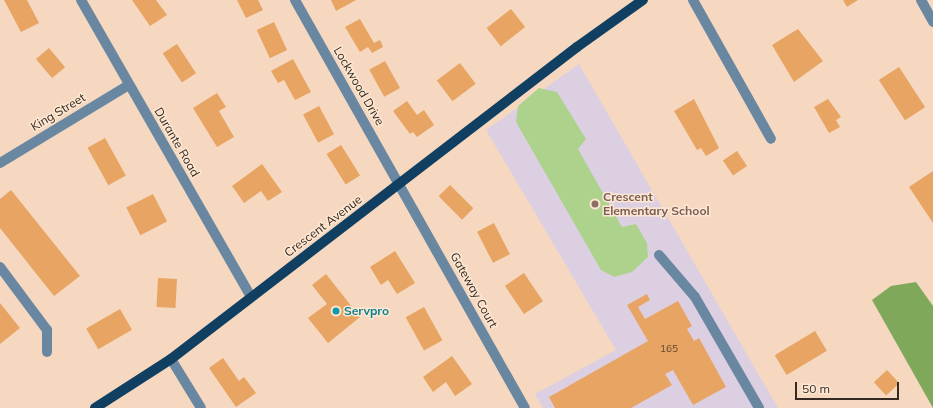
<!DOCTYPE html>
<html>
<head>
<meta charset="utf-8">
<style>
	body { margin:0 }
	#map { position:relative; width:933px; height:408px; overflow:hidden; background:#f5d8bf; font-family:Mulish,sans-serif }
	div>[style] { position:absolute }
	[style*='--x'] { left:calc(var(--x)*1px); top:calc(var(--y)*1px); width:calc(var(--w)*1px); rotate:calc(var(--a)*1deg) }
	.education>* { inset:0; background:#dccfe2 }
	.green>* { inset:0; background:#acd28c }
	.forest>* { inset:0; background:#7fa85a }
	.building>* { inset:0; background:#e8a462; transform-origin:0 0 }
	.minor>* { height:10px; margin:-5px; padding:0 5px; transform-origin:5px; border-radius:5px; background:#6a87a1 }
	.major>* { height:10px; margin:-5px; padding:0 5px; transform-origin:5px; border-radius:5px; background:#103f62 }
	.dots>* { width:11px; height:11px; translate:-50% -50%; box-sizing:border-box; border:2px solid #fee7d2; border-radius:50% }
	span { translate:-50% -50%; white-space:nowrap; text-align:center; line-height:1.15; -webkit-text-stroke:3px #fee7d2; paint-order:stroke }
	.number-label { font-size:10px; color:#624831 }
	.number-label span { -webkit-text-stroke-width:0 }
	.street-label { font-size:12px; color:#352a21 }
	.education-label { font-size:12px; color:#785e54; font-weight:700 }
	.left { translate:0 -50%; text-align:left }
	.culture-label { font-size:12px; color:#0d838f; font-weight:700 }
	.scale { position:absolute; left:795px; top:382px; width:104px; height:18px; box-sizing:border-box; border:2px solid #352a21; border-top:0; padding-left:5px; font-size:12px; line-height:14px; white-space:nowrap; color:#352a21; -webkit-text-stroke:3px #fee7d2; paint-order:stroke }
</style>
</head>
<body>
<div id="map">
	<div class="education">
		<div style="clip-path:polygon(579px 64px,778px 408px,543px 408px,535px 394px,616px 350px,486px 130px)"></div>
	</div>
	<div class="green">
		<div style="clip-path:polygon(539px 88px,557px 92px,586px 139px,578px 149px,622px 227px,636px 224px,647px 243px,648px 257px,632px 272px,614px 277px,601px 270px,516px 122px,518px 106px)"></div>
	</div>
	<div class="forest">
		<div style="clip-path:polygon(916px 282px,933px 306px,933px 408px,872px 300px,891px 286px)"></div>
	</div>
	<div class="building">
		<div style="clip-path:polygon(4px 0,27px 0,39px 23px,21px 32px)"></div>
		<div style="clip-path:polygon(132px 0,156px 0,167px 15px,150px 26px)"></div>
		<div style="clip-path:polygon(237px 0,258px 0,263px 10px,246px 18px)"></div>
		<div style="clip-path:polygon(331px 0,356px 0,336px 11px)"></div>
		<div style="clip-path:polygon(843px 0,858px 0,847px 7px)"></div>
		<div style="left:511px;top:9px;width:23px;height:31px;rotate:52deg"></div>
		<div style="clip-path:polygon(360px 19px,374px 43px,380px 40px,383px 47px,372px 53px,368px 47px,360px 52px,345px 27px)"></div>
		<div style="left:274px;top:22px;width:31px;height:19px;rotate:65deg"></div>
		<div style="clip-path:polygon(798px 29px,823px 61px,794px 82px,772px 45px)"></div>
		<div style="left:177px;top:44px;width:35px;height:17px;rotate:57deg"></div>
		<div style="left:49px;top:48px;width:25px;height:17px;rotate:50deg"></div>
		<div style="clip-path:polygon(293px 59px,311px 92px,295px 100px,284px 80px,278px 83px,271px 71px)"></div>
		<div style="left:385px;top:61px;width:31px;height:18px;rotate:61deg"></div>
		<div style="left:460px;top:63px;width:26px;height:29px;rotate:53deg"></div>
		<div style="left:899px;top:67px;width:48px;height:24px;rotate:57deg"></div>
		<div style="clip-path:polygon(217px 93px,226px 107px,219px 111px,234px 137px,217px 147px,193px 108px)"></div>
		<div style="clip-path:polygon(694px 99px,719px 148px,706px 156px,701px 148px,697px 150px,674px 111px)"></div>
		<div style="clip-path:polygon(828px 99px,841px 117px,836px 120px,840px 127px,829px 133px,814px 107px)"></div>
		<div style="clip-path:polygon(407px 101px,417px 115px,424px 110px,434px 125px,417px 137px,413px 132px,410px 134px,393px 111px)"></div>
		<div style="left:319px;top:106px;width:32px;height:18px;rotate:62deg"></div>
		<div style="left:105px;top:138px;width:43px;height:20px;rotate:61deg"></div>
		<div style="left:341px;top:145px;width:36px;height:17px;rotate:58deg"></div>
		<div style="left:737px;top:151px;width:18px;height:17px;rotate:56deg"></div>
		<div style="clip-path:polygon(262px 164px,282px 192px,268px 201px,261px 191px,244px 203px,232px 186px)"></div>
		<div style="clip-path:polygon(933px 171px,933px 223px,909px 187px)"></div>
		<div style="left:450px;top:185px;width:33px;height:16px;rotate:45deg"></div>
		<div style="clip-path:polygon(11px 190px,80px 276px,54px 296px,0 228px,0 199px)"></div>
		<div style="left:153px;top:194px;width:31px;height:30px;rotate:63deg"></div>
		<div style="left:494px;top:223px;width:35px;height:19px;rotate:63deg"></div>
		<div style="clip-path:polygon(395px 251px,415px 283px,397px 294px,388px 280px,381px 285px,370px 267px)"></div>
		<div style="left:524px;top:273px;width:34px;height:23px;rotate:56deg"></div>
		<div style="clip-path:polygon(326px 274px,360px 317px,328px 343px,308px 318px,327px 304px,312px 285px)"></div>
		<div style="left:158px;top:278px;width:19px;height:29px;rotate:3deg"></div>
		<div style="clip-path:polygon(647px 294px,650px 300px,638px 307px,645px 319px,678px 301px,692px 326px,687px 329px,694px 341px,699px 338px,726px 387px,693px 405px,673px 370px,665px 374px,672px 385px,631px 408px,555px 408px,549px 397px,648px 341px,627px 305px)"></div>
		<div style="clip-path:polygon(0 303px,20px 328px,0 344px)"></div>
		<div style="left:424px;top:307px;width:38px;height:21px;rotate:61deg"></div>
		<div style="left:120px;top:309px;width:24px;height:39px;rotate:60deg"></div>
		<div style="left:815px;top:331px;width:23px;height:47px;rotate:59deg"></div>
		<div style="clip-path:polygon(452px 356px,472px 384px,455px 396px,446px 382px,433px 392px,423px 377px)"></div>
		<div style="clip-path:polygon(223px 358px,239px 381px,244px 377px,256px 393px,236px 407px,209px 368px)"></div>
		<div style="left:887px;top:370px;width:18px;height:18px;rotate:47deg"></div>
	</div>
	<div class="minor">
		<div style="--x:81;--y:0;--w:342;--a:60.2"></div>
		<div style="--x:295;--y:0;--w:468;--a:60.6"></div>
		<div style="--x:693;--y:0;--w:159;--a:60.7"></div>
		<div style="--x:921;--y:0;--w:25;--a:61"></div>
		<div style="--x:0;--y:163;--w:151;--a:-31.2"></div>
		<div style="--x:659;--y:255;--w:55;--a:49.4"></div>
		<div style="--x:695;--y:297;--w:128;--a:60"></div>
		<div style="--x:0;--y:267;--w:79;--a:53.3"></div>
		<div style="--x:47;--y:330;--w:22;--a:90"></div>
		<div style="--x:171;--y:359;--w:57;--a:58.5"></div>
	</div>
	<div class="major">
		<div style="--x:95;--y:408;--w:90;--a:-32.8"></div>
		<div style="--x:171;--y:359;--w:512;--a:-37.54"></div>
		<div style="--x:577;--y:47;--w:81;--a:-35.5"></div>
	</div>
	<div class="dots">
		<div style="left:595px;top:204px;background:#8d6e63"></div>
		<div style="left:336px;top:311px;background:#0f9aa8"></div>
	</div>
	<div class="number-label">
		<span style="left:669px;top:349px">165</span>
	</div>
	<div class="street-label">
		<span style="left:359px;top:86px;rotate:60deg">Lockwood Drive</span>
		<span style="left:58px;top:112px;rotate:-31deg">King Street</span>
		<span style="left:177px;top:142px;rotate:60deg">Durante Road</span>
		<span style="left:323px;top:226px;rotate:-37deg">Crescent Avenue</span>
		<span style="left:474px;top:290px;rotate:61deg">Gateway Court</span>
	</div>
	<div class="education-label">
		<span class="left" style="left:603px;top:204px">Crescent<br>Elementary School</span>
	</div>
	<div class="culture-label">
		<span class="left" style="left:344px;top:311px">Servpro</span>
	</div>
	<div class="scale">50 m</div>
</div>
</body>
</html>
